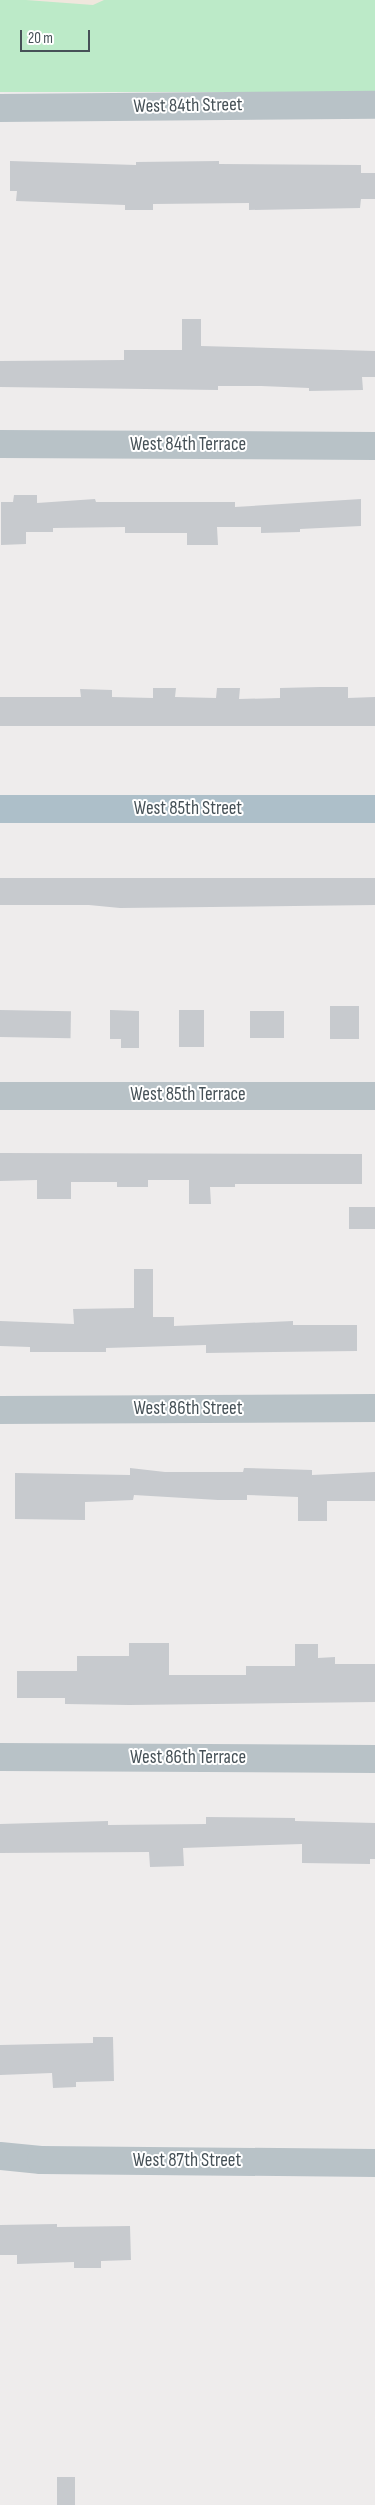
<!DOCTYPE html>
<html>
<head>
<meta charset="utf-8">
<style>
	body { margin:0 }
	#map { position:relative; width:375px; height:2505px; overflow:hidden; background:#eeecec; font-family:"Sofia Sans Condensed",sans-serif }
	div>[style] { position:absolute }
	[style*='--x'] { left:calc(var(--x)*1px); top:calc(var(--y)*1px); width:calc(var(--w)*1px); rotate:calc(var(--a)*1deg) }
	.green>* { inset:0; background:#bceac8; transform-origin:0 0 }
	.sand>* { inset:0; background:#efe7dd }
	.building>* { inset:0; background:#c7cace; transform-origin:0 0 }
	.minor>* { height:28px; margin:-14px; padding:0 14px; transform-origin:14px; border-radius:14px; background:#b8c2c7 }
	.major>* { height:28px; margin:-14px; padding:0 14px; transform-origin:14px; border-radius:14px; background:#adbfc9 }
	span { translate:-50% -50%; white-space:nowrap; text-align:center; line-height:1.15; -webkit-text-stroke:4px #fff; paint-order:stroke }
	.street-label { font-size:19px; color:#465157 }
	.scale { position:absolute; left:20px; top:30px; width:70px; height:22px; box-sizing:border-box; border:2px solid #465157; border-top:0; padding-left:6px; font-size:15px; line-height:18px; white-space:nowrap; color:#465157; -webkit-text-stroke:4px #fff; paint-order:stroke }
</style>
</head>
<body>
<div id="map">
	<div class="green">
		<div style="left:0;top:0;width:375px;height:92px"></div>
	</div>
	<div class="sand">
		<div style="clip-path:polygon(26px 0,104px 0,93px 5px)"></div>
	</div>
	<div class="building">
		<div style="clip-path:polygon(10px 161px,136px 165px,136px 162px,219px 161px,219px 164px,361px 165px,361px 173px,375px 173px,375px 199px,361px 199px,360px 208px,249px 210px,249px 203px,153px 204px,153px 210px,125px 210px,125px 205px,16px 201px,17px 191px,10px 191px)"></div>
		<div style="clip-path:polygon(182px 319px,201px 319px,201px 346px,375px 351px,375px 377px,362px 377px,363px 390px,309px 391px,309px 388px,261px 386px,218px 386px,218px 390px,0 387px,0 361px,124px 360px,124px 350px,182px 350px)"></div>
		<div style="clip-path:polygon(14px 495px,37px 495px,37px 503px,95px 499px,96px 502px,235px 502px,235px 507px,361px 499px,361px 526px,300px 529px,300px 532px,261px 533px,261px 527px,217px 527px,218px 545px,187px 545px,187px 533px,125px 533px,125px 527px,53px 528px,53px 532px,26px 532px,26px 544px,1px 545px,1px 502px,13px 502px)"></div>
		<div style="clip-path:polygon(320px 687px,348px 687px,348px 698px,375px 697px,375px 726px,0 726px,0 697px,81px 697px,80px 689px,112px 690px,112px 697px,153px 698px,153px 688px,176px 688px,175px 697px,216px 698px,217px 688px,240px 688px,239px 699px,280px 698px,280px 688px)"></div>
		<div style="clip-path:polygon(0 878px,375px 878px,375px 905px,120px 908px,89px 905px,0 905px)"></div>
		<div style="left:330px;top:1006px;width:29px;height:33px"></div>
		<div style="left:0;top:1010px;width:71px;height:27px;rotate:1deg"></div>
		<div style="clip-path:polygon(110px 1010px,139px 1011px,139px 1048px,121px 1048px,121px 1039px,110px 1039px)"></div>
		<div style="left:179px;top:1010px;width:25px;height:37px"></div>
		<div style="left:284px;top:1011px;width:27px;height:34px;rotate:90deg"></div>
		<div style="clip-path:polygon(0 1153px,362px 1154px,362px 1184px,235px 1184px,235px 1187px,210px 1187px,211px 1204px,189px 1204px,189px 1180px,148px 1180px,148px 1187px,117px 1187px,117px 1182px,71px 1182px,71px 1199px,37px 1199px,37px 1180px,0 1181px)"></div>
		<div style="left:349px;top:1207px;width:26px;height:22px"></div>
		<div style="clip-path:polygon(134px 1269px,153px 1269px,153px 1317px,174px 1317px,174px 1326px,293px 1321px,293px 1325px,357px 1325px,357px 1351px,206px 1353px,206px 1345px,106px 1348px,106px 1352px,30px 1352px,30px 1347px,0 1346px,0 1321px,74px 1324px,73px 1309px,134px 1308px)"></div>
		<div style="clip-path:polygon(130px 1468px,165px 1472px,243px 1472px,244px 1468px,312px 1470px,312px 1475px,375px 1472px,375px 1501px,327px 1501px,327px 1521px,298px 1521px,298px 1497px,247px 1495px,247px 1500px,218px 1500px,134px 1495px,133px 1500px,85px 1502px,85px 1520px,15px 1519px,15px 1473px,130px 1475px)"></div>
		<div style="clip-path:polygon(129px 1643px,169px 1643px,169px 1675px,246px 1675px,246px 1666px,295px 1666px,295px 1644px,318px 1644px,318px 1658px,335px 1657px,335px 1664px,375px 1664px,375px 1702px,129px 1705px,65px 1704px,65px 1698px,17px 1698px,17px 1671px,77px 1671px,77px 1656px,129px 1656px)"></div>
		<div style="clip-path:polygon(206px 1817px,295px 1818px,295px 1821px,375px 1823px,375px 1859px,370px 1859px,370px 1864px,302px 1863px,302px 1844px,183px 1848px,184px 1866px,150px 1867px,149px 1852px,0 1853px,0 1824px,108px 1821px,108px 1825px,206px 1824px)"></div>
		<div style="clip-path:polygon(93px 2037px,113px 2037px,114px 2081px,76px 2082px,76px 2087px,53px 2088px,52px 2073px,0 2075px,0 2045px,93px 2043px)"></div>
		<div style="clip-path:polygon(57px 2224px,57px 2227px,130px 2226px,131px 2260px,101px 2261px,101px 2268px,74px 2268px,74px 2262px,17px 2264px,17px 2255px,0 2255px,0 2225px)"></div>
		<div style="left:57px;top:2477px;width:18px;height:28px"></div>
	</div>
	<div class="minor">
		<div style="--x:0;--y:108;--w:375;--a:-0.5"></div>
		<div style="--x:0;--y:444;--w:375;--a:0.3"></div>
		<div style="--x:0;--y:1096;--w:375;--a:0"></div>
		<div style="--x:0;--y:1410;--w:375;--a:-0.3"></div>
		<div style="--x:0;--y:1757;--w:375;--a:0.3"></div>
		<div style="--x:0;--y:2156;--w:41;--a:5.6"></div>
		<div style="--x:41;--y:2160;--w:334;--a:0.5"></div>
	</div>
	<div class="major">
		<div style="--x:0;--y:809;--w:375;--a:0"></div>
	</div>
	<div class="street-label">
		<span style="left:188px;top:106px;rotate:-1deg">West 84th Street</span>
		<span style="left:188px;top:445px">West 84th Terrace</span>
		<span style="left:188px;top:809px">West 85th Street</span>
		<span style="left:188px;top:1095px">West 85th Terrace</span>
		<span style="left:188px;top:1409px">West 86th Street</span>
		<span style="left:188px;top:1758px">West 86th Terrace</span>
		<span style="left:187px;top:2161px">West 87th Street</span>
	</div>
	<div class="scale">20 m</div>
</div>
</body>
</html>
